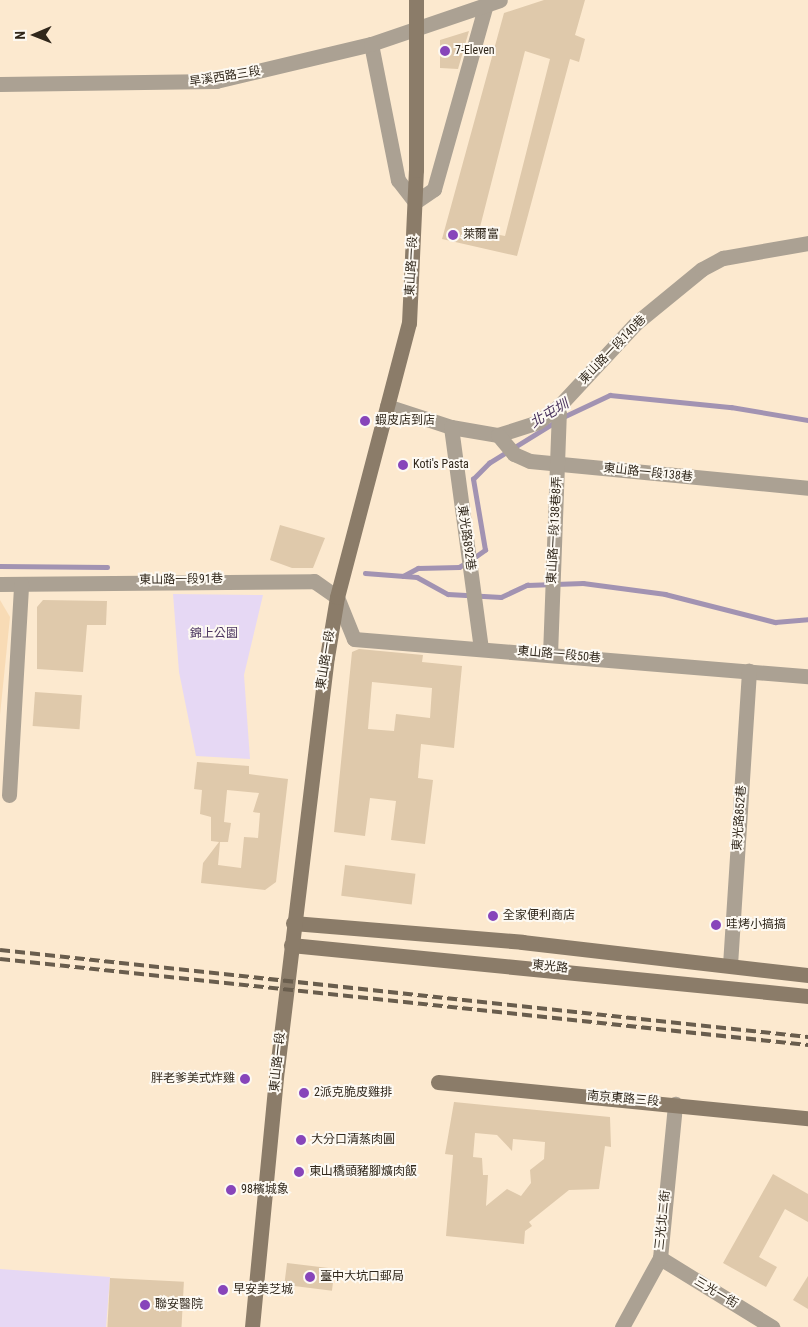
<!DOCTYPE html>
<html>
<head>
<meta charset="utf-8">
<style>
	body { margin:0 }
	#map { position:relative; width:808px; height:1327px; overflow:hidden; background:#fce9cf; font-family:"Roboto Condensed","Noto Sans TC",sans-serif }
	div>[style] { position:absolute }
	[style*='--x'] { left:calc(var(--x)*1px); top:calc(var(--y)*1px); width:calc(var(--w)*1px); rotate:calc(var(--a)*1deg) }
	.built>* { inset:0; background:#f8dbb5 }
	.green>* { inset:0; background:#e6d8f4 }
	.stream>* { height:4.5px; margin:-2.25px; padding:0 2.25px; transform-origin:2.25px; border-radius:2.25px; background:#a293b2 }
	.building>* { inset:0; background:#dfc9ab; transform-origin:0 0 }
	.street>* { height:15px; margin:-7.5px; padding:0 7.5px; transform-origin:7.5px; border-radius:7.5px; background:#aba193 }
	.secondary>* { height:15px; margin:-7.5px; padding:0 7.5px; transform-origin:7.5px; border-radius:7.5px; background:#8b7c69 }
	.rail>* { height:4px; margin-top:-2px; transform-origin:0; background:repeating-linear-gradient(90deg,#695d4d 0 10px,transparent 0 15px) }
	.dots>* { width:14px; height:14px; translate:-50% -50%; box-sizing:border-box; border:2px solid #fdf9f2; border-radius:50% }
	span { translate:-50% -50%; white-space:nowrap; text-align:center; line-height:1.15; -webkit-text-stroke:4px #fdf9f2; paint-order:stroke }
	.poi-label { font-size:12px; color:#30271b }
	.left { translate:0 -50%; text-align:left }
	.right { translate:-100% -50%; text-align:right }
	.street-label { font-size:12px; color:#30271b }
	.park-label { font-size:12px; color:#4b345f }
	.water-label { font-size:14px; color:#49325d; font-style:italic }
	.north { position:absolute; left:10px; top:10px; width:50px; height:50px; -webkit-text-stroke:4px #fdf9f2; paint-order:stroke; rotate:269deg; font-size:14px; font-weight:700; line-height:20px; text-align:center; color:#30271b }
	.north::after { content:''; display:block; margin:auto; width:18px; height:22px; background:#30271b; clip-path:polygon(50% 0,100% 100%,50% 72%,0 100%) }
</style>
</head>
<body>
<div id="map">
	<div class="built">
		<div style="clip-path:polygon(0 600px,10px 617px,0 715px)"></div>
	</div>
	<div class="green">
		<div style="clip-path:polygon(173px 594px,263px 595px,244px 675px,250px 759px,196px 756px,179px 672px)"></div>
		<div style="clip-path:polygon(0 1269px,110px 1277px,106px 1327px,0 1327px)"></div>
	</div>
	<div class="stream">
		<div style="--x:561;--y:418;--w:54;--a:-25.1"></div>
		<div style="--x:610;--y:395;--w:122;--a:5.7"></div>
		<div style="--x:731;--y:407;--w:78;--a:9.6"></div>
		<div style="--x:472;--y:559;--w:16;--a:-35"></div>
		<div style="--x:485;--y:550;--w:72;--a:-99.6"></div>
		<div style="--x:473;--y:479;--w:23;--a:-45"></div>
		<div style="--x:489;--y:463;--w:78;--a:-31.8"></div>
		<div style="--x:0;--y:566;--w:107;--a:0.5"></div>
		<div style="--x:365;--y:573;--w:52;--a:4.4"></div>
		<div style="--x:417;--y:577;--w:35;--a:29"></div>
		<div style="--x:448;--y:594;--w:53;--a:3.2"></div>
		<div style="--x:501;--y:597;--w:29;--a:-25"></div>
		<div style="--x:527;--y:585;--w:56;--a:-2"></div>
		<div style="--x:583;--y:583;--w:83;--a:7.6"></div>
		<div style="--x:665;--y:594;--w:114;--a:14.3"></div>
		<div style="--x:775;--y:622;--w:33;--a:-5"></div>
		<div style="--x:403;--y:576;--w:17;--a:-28"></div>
		<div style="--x:418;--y:568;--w:41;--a:-1.4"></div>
		<div style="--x:459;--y:567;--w:8;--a:-30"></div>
	</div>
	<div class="building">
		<div style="clip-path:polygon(evenodd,544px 0,585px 0,575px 35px,585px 39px,579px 62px,570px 59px,517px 256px,442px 239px,504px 13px,544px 0,525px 51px,550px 59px,505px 236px,479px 231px,525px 51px)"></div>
		<div style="clip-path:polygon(469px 31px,458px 69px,440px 68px,440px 40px)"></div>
		<div style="clip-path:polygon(280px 525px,325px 538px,313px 568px,292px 568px,270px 560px)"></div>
		<div style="clip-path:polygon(43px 600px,107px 601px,106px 625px,87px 625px,83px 672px,37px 669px,37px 607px)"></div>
		<div style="clip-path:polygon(evenodd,359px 649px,423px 655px,422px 662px,462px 666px,454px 748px,421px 744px,418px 778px,433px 780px,425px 844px,391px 840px,396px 801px,370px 798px,365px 836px,334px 832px,352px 652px,359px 649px,372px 682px,432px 688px,430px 718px,396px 714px,394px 731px,368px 729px,372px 682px)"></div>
		<div style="left:35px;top:692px;width:47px;height:34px;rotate:4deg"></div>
		<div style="clip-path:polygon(evenodd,197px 762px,249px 766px,249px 774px,288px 779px,276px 882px,265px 890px,201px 883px,203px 863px,219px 842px,211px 841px,211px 817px,200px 814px,202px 790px,194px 789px,197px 762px,227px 790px,259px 793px,253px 812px,260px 813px,258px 838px,244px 837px,241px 868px,218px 865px,220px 842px,228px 842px,231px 823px,224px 822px,227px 790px)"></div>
		<div style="left:345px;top:865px;width:71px;height:31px;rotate:7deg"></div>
		<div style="clip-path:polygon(evenodd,454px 1102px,610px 1117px,611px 1147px,605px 1146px,599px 1189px,569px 1190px,529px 1222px,532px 1226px,525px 1231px,524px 1244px,446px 1236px,453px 1155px,445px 1154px,454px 1102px,475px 1133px,497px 1135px,512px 1151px,513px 1139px,545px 1142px,544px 1159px,530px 1170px,531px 1183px,521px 1196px,507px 1189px,486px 1206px,488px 1175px,483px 1175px,482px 1158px,473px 1157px,475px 1133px)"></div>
		<div style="clip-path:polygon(773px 1174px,808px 1194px,808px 1222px,785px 1209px,759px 1257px,777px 1267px,766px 1287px,723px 1263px)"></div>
		<div style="left:287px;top:1263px;width:48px;height:22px;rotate:7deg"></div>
		<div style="clip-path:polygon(808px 1276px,808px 1309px,793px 1300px)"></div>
		<div style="left:110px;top:1278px;width:74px;height:49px;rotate:3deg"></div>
	</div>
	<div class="street">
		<div style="--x:371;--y:44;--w:139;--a:78.8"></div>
		<div style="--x:398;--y:180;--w:28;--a:52"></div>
		<div style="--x:415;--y:202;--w:23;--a:-34"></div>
		<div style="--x:434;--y:189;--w:192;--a:-74.3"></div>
		<div style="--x:0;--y:84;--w:216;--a:-0.8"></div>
		<div style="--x:216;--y:81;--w:159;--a:-13.4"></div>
		<div style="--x:371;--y:44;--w:136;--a:-18.8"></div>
		<div style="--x:387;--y:406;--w:67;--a:18.2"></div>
		<div style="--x:451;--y:427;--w:48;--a:9.7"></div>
		<div style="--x:498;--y:435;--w:42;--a:-18"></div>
		<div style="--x:538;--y:422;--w:26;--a:-37"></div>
		<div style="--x:559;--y:406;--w:113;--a:-47.1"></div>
		<div style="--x:636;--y:323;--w:85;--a:-39.3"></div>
		<div style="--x:702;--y:269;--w:24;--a:-28"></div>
		<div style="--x:723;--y:258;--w:86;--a:-10"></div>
		<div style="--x:451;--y:427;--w:223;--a:82.3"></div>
		<div style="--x:498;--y:435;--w:25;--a:50"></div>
		<div style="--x:514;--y:454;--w:17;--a:24"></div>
		<div style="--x:530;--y:461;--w:279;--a:5.5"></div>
		<div style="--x:0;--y:584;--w:314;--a:-0.5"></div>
		<div style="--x:314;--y:581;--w:28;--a:35"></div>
		<div style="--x:337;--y:597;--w:45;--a:68"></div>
		<div style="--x:354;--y:639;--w:456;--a:4.7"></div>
		<div style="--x:550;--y:655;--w:249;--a:-87.9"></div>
		<div style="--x:9;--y:795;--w:211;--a:-86.7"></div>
		<div style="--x:730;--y:965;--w:295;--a:-86.3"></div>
		<div style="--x:660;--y:1258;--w:132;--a:31.6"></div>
		<div style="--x:622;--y:1327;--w:79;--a:-61.2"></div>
		<div style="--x:660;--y:1258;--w:155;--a:-84.4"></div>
	</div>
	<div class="secondary">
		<div style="--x:293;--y:923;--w:230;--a:4.7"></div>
		<div style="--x:522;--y:942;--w:288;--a:6.6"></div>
		<div style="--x:291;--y:945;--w:520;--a:5.63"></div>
		<div style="--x:438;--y:1082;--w:372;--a:5.6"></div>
		<div style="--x:252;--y:1327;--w:259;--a:-84.5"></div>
		<div style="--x:277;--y:1069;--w:415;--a:-83.1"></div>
		<div style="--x:327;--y:657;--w:61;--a:-80.5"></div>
		<div style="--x:337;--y:597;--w:283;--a:-75.3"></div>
		<div style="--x:409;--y:323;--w:153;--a:-87.4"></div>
		<div style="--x:416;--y:170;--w:170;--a:-90"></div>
	</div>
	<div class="rail">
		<div style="--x:0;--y:950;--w:813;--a:6.15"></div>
		<div style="--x:0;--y:959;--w:813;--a:6.08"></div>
	</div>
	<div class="dots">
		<div style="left:445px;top:51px;background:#8745ba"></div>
		<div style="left:453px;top:235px;background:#8745ba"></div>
		<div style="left:365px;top:421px;background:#8745ba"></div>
		<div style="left:403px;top:465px;background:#8745ba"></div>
		<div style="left:493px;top:916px;background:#8745ba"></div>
		<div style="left:716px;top:925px;background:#8745ba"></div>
		<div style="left:245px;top:1079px;background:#8745ba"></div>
		<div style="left:304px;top:1093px;background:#8745ba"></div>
		<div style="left:301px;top:1140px;background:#8745ba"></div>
		<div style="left:299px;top:1172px;background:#8745ba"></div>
		<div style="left:231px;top:1190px;background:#8745ba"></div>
		<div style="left:310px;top:1277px;background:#8745ba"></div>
		<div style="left:223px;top:1290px;background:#8745ba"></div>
		<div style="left:145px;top:1305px;background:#8745ba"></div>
	</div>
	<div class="poi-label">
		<span class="left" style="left:455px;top:51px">7-Eleven</span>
		<span class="left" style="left:463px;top:235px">萊爾富</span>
		<span class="left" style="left:375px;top:421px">蝦皮店到店</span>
		<span class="left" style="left:413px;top:465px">Koti's Pasta</span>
		<span class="left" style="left:503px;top:916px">全家便利商店</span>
		<span class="left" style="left:726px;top:925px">哇烤小搞搞</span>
		<span class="right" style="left:235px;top:1079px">胖老爹美式炸雞</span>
		<span class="left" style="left:314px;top:1093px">2派克脆皮雞排</span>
		<span class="left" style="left:311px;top:1140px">大分口清蒸肉圓</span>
		<span class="left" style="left:309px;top:1172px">東山橋頭豬腳爌肉飯</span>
		<span class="left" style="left:241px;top:1190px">98檳城象</span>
		<span class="left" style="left:320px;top:1277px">臺中大坑口郵局</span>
		<span class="left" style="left:233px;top:1290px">早安美芝城</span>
		<span class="left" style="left:155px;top:1305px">聯安醫院</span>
	</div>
	<div class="street-label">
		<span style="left:225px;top:77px;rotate:-9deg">旱溪西路三段</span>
		<span style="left:412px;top:266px;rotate:-87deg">東山路一段</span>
		<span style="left:613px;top:350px;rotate:-46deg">東山路一段140巷</span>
		<span style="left:648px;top:473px;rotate:6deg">東山路一段138巷</span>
		<span style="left:555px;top:530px;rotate:-87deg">東山路一段138巷8弄</span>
		<span style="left:466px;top:538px;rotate:82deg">東光路892巷</span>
		<span style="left:181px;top:580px;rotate:-1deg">東山路一段91巷</span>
		<span style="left:559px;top:655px;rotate:5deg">東山路一段50巷</span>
		<span style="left:326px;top:660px;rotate:-81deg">東山路一段</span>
		<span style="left:740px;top:818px;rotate:-86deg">東光路852巷</span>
		<span style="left:550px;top:967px;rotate:6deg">東光路</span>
		<span style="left:278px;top:1062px;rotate:-84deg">東山路一段</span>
		<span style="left:623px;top:1099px;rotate:5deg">南京東路三段</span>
		<span style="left:663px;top:1220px;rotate:-84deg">三光北二街</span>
		<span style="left:716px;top:1293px;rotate:31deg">三光一街</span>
	</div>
	<div class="park-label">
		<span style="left:214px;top:634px">錦上公園</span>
	</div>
	<div class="water-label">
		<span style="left:549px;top:413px;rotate:-31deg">北屯圳</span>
	</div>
	<div class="north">N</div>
</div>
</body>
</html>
